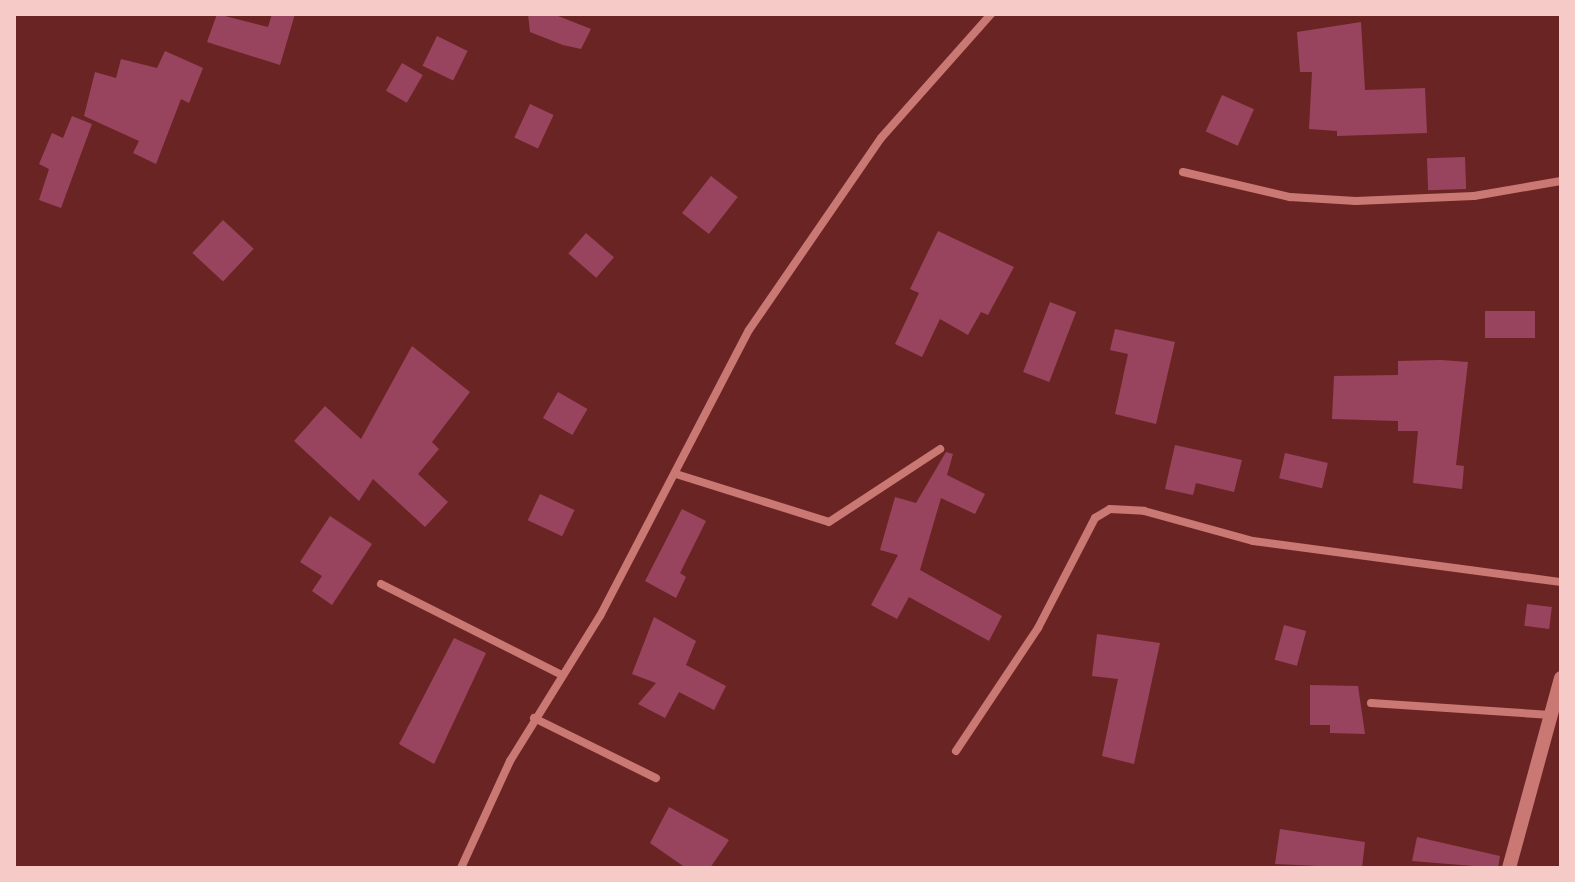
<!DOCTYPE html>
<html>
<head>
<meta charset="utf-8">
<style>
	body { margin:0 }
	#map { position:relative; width:1575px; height:882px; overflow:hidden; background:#6b2424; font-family:"Exo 2",sans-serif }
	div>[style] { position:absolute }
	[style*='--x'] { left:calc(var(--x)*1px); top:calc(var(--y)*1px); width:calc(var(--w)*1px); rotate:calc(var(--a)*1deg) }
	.building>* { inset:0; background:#99445e; transform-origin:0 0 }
	.minor>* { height:8px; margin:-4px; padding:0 4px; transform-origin:4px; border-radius:4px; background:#c97874 }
	.tertiary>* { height:14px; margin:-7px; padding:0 7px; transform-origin:7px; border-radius:7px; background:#c97874 }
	span { translate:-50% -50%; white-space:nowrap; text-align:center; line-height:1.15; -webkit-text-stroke:8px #6b2424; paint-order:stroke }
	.frame { position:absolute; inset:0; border:16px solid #f6cac7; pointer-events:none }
</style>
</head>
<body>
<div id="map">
	<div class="building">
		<div style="clip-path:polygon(217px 14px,268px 27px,272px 14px,295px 14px,280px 65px,207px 42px)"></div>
		<div style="clip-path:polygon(528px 14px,553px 14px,591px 29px,581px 49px,563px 45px,530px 32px)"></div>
		<div style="clip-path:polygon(1361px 22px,1365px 90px,1425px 88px,1427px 133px,1337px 136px,1337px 131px,1309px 129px,1312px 72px,1300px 72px,1297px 32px)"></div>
		<div style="left:437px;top:36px;width:34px;height:33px;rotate:26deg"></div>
		<div style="clip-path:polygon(165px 51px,203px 68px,189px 103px,181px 99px,156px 164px,133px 153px,139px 141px,84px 116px,95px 72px,116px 78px,121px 59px,157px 68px)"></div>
		<div style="left:402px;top:63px;width:24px;height:32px;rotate:30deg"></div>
		<div style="left:1222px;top:95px;width:35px;height:40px;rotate:24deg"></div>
		<div style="left:530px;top:104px;width:26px;height:37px;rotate:25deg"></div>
		<div style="clip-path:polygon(72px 116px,92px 124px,61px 208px,39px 200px,49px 169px,39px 164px,52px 133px,63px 138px)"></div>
		<div style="left:1465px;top:157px;width:32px;height:38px;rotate:88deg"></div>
		<div style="left:711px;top:176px;width:34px;height:47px;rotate:38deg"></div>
		<div style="left:223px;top:220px;width:42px;height:45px;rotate:43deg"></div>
		<div style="clip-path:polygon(938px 231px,1014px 267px,988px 315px,981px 312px,968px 335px,940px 319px,922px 357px,895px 344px,919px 293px,910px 289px)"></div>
		<div style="left:586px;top:233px;width:37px;height:27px;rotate:41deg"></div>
		<div style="left:1050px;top:302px;width:28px;height:75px;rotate:21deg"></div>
		<div style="left:1485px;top:311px;width:50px;height:27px"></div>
		<div style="clip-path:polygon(1115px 329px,1175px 342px,1156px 424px,1115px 414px,1128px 354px,1110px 350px)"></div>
		<div style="clip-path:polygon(412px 346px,470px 392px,432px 442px,439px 449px,418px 474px,448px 502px,425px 527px,373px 479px,359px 501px,294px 441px,325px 406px,361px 439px)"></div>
		<div style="clip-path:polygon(1441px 360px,1468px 362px,1456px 465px,1464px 466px,1462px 489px,1413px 483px,1418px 431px,1398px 431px,1398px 421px,1332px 419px,1334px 376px,1398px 375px,1398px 361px)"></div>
		<div style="left:558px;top:392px;width:34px;height:30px;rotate:30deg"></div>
		<div style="clip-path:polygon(1175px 445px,1242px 460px,1234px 492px,1196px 483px,1193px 495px,1165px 489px)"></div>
		<div style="clip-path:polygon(946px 452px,953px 454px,947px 475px,985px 494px,975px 514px,941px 498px,920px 570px,1002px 616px,989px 641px,909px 597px,897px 619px,871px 605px,898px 555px,880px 550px,895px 497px,916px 503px)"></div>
		<div style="left:1285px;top:453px;width:44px;height:26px;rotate:13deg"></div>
		<div style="left:540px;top:494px;width:38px;height:29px;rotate:25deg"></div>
		<div style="clip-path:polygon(682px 509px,706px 521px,680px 573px,686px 577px,676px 598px,645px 581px)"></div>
		<div style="clip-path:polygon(330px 516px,372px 544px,332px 605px,312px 591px,322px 576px,300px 562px)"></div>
		<div style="left:1527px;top:604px;width:25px;height:22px;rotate:7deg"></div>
		<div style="clip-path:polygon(654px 617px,696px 641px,686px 665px,726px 686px,714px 710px,679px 692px,665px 718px,638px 704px,656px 683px,632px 674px)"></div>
		<div style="left:1284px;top:625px;width:23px;height:36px;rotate:15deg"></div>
		<div style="clip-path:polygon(1097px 634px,1160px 643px,1134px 764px,1102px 756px,1118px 679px,1092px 676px)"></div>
		<div style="clip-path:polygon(454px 638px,486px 653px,434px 764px,399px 744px)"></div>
		<div style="clip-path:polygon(1310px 685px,1358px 686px,1365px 734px,1330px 733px,1330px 725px,1310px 725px)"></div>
		<div style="clip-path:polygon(669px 807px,729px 840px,710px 868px,686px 868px,650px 843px)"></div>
		<div style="clip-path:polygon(1280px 829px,1365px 842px,1362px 868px,1275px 864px)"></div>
		<div style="clip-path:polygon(1417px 837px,1500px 856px,1498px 868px,1412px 861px)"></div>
	</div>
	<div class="minor">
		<div style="--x:1183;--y:172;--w:110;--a:13.2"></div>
		<div style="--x:1290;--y:197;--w:66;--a:3.5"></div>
		<div style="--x:1356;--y:201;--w:118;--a:-2.4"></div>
		<div style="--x:1474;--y:196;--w:88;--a:-9.8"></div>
		<div style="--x:676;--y:474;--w:160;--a:17.4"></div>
		<div style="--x:829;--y:522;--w:133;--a:-33.3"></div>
		<div style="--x:381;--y:584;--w:203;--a:26.7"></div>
		<div style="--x:1371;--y:703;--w:180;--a:3.8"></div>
		<div style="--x:534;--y:718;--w:136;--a:26.2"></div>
		<div style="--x:956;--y:751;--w:148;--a:-56.3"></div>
		<div style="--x:1038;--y:628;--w:124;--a:-62.6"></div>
		<div style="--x:1095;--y:518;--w:17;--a:-31"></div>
		<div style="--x:1110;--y:509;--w:34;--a:3"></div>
		<div style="--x:1144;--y:511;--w:113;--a:15.4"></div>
		<div style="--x:1253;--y:541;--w:311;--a:7.6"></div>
		<div style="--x:461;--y:868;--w:118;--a:-65.4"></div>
		<div style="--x:510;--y:761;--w:171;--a:-58.2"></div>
		<div style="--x:600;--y:616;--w:322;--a:-62.5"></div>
		<div style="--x:749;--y:330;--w:233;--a:-55.5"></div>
		<div style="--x:881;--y:138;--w:166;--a:-48.4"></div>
	</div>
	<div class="tertiary">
		<div style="--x:1509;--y:868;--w:197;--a:-74.7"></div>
	</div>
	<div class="frame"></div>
</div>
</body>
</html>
